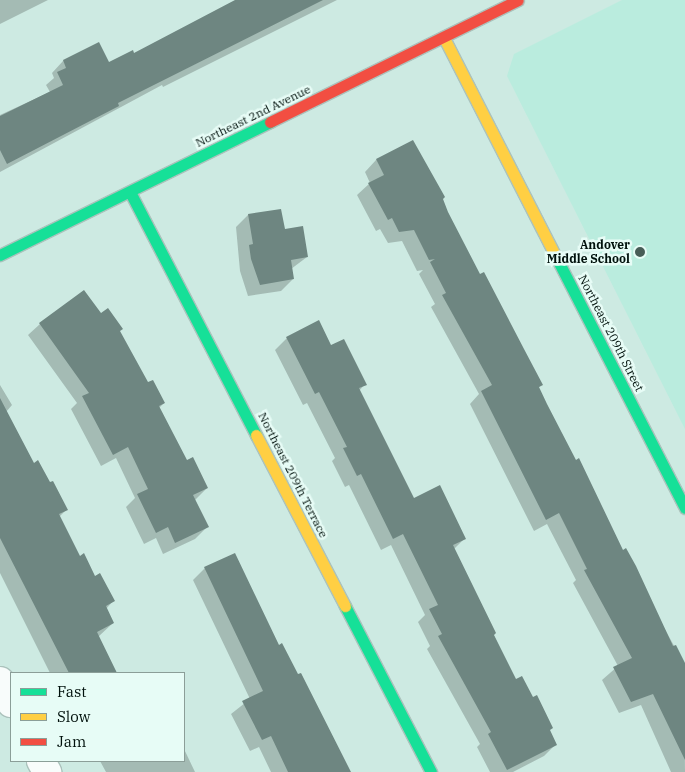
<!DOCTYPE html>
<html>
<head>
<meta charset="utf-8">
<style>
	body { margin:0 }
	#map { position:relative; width:685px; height:772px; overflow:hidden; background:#cdeae2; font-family:"IBM Plex Serif",serif }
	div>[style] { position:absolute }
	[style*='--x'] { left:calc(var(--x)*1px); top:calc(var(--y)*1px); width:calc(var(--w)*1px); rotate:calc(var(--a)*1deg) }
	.built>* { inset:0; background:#baecde }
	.shadow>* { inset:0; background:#0003 }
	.building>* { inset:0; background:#6e8681 }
	.roads { filter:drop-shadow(1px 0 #abc2bc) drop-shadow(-1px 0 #abc2bc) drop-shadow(0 1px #abc2bc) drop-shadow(0 -1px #abc2bc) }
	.street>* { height:28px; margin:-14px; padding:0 14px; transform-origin:14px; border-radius:14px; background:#f8fcfb }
	.fast>* { height:11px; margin:-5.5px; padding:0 5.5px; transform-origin:5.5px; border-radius:5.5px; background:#16e098 }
	.slow>* { height:11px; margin:-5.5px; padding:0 5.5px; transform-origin:5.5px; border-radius:5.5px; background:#ffcf43 }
	.jam>* { height:11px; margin:-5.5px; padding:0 5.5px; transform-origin:5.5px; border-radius:5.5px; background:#f24e42 }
	.dots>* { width:14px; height:14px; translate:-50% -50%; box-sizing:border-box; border:2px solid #e7fcf6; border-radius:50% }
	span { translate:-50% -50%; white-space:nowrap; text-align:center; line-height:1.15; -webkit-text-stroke:5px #e7fcf6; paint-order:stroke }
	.street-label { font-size:12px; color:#00110c }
	.poi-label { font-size:12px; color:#00110c; font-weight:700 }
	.right { translate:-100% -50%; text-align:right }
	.legend { position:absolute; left:10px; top:672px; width:175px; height:90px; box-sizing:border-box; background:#e7fcf6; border:1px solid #8b9e98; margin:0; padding:6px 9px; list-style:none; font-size:15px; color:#00110c }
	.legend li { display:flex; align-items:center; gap:10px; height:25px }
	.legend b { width:25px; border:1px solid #8b9e98 }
</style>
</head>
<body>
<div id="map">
	<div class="built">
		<div style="clip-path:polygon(622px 0,685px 0,685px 429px,507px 76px,514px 54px)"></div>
	</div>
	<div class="shadow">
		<div style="clip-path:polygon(0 0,48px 0,0 24px)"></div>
		<div style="clip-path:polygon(237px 0,337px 0,163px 87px,162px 85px,0 172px,0 115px,50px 92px,46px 85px,54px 78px,52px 73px,63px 61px,98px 44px,109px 64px,134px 54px)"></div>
		<div style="clip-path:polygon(412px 142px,479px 275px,541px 385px,538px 388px,622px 551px,684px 664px,685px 772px,671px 772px,641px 705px,619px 713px,602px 680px,618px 666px,573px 583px,576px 580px,547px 524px,534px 531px,470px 404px,479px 394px,431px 307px,435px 304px,419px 274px,423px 270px,417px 271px,402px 241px,388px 243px,380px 229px,376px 231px,357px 195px,370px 183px,365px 172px,376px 160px)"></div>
		<div style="clip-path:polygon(280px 210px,284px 231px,307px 257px,291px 269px,293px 279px,281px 291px,248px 296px,240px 271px,236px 227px,248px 215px)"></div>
		<div style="clip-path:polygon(101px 315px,119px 331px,148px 384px,164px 403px,159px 408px,187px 462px,207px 488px,194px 501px,207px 527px,195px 539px,163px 554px,156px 538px,144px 544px,126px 507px,135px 498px,116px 458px,101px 466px,71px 409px,77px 403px,28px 335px,40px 324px)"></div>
		<div style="clip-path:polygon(287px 338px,331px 347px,365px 384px,359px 391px,414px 500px,464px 539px,454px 549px,515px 681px,556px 744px,544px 756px,513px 772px,490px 772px,477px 747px,480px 744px,427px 649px,430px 646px,418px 622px,425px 615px,391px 545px,381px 550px,349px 485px,345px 487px,332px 461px,335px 458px,307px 403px,303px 405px,275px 350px)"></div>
		<div style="clip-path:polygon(0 385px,12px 405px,6px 412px,33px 464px,66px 510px,59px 517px,79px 557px,113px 601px,106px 609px,113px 623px,98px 637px,115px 673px,50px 673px,0 573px)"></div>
		<div style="clip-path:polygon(205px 568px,279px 646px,298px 676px,301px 674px,348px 772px,271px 772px,259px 747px,250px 751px,231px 714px,250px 699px,193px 580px)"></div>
		<div style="clip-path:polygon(184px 749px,195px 772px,106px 772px,100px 761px,184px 761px)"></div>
	</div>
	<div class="building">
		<div style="clip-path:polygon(235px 0,323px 0,118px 103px,119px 106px,7px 164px,0 150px,0 116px,63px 85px,57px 72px,66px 68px,63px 60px,99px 42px,109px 62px,133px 50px,134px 53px)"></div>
		<div style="clip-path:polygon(413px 140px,445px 197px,443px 199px,448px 212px,480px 274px,484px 272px,524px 349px,543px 385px,539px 387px,547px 404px,576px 460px,579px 458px,623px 550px,626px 548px,636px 566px,673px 646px,676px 645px,685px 663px,685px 760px,653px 694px,631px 702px,613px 667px,632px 658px,584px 570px,587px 569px,559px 513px,546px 520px,481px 391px,492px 385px,442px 295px,446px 293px,430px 262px,435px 259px,429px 260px,414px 230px,399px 232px,392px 218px,388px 220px,368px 183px,384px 175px,376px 159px)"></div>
		<div style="clip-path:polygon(281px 209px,285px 229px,303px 226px,308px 257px,291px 260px,294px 279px,260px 285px,251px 259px,249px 245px,253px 244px,248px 214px)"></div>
		<div style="clip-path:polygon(84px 290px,101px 313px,108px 308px,123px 329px,120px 331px,148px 382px,153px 380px,165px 403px,159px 406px,187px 460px,193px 457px,208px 488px,193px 495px,209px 527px,175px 543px,168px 527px,156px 533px,137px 494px,148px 489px,128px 447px,113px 455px,82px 396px,89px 393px,39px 323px)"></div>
		<div style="clip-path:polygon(319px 320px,331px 345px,344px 339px,367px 385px,359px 388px,414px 498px,440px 485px,466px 539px,453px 545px,496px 633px,494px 635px,516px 679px,522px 676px,533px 697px,537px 695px,553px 728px,550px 730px,557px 745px,507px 770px,488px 734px,491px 732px,438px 636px,442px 634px,429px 609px,438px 605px,403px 534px,393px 539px,361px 474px,357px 476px,343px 448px,347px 447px,319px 392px,315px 394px,286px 337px)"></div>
		<div style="clip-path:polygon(0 398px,34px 463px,38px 460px,50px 482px,53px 481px,68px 510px,59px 514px,80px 556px,84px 553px,95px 576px,100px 573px,115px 601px,106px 606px,114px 623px,97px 632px,117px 673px,69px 673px,0 538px)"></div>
		<div style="clip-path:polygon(235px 553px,279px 645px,282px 643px,298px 674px,301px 673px,351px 772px,288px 772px,271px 736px,262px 740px,242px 701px,263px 691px,204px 567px)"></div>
	</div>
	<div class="roads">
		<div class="street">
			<div style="--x:0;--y:681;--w:25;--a:63"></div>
			<div style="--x:41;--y:761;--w:13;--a:61"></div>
		</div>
		<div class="fast">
			<div style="--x:130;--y:192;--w:274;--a:62.6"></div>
			<div style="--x:0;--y:255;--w:301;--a:-26.2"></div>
			<div style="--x:556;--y:257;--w:282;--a:62.8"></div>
			<div style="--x:345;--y:606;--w:187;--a:62.6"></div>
		</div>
		<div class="slow">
			<div style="--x:444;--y:38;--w:246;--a:62.9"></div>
			<div style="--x:256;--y:435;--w:193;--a:62.5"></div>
		</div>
		<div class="jam">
			<div style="--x:270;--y:122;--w:276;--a:-26.2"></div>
		</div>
	</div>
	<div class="dots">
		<div style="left:640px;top:252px;background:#485d57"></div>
	</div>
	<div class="street-label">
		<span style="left:253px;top:116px;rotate:-26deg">Northeast 2nd Avenue</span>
		<span style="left:611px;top:333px;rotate:63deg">Northeast 209th Street</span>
		<span style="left:293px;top:475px;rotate:63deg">Northeast 209th Terrace</span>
	</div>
	<div class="poi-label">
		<span class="right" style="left:630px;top:252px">Andover<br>Middle School</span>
	</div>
	<ul class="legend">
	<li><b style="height:6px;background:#16e098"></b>Fast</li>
	<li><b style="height:6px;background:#ffcf43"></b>Slow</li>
	<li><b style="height:6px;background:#f24e42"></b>Jam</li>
	</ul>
</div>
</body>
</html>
